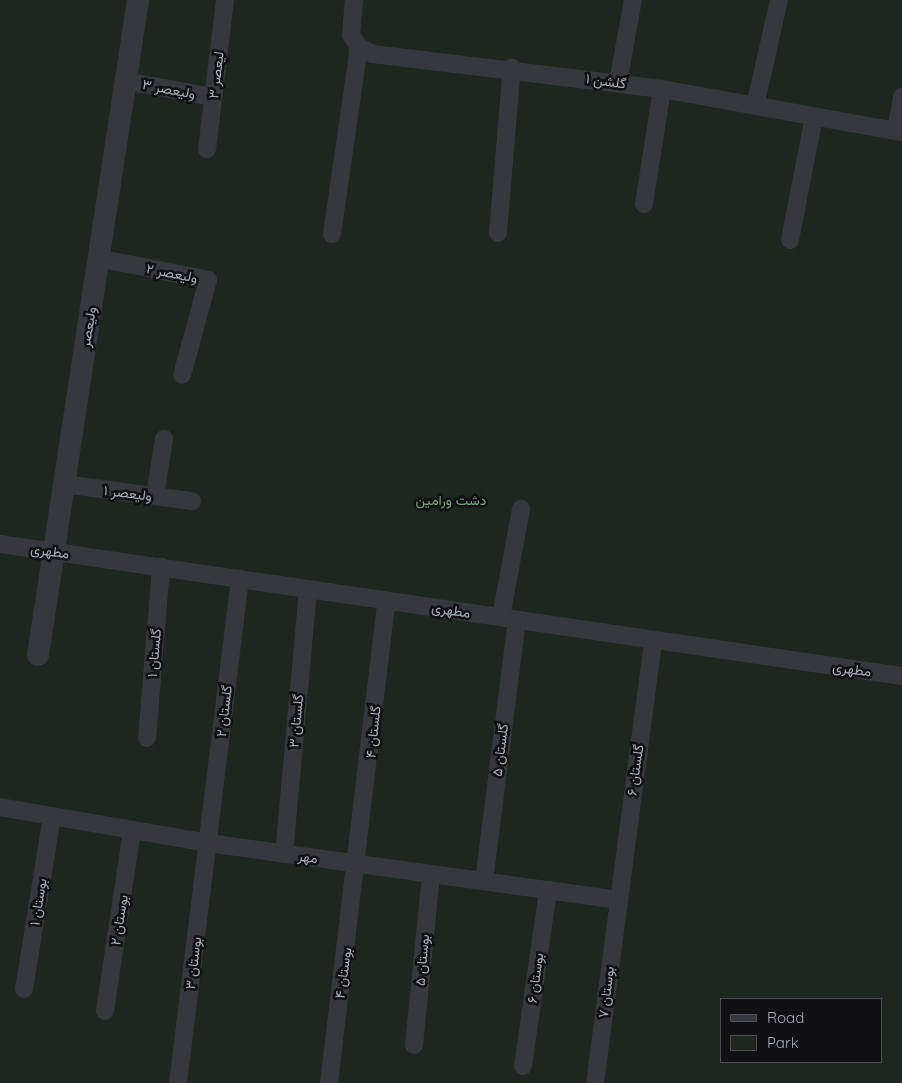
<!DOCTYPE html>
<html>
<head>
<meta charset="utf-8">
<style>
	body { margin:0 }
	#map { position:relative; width:902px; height:1083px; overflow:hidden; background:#161618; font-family:Quicksand,Vazirmatn,sans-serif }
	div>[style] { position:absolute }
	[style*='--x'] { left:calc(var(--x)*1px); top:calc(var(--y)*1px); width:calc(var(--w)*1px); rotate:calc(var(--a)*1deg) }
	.green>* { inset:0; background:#1e261f }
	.minor>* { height:18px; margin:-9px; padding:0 9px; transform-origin:9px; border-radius:9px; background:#37383d }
	.tertiary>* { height:22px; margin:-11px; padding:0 11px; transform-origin:11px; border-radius:11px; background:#37383d }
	span { translate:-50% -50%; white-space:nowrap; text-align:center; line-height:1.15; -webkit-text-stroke:5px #111113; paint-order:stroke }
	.street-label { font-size:14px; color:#a8adb8 }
	.park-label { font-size:14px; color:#7fa381 }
	.legend { position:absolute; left:720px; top:998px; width:162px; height:65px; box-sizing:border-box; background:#111113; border:1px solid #4d4f55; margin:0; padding:6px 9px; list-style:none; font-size:15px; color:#a8adb8 }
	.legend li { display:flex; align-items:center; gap:10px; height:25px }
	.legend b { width:25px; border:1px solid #4d4f55 }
</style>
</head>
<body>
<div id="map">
	<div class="green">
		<div style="clip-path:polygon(evenodd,0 0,902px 0,902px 1083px,0 1083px,0 0,721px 999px,881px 999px,881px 1062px,721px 1062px,721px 999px)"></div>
	</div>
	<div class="minor">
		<div style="--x:354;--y:0;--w:35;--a:95"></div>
		<div style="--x:351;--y:35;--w:14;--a:56"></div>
		<div style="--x:359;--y:47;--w:16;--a:27"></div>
		<div style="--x:373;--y:54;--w:291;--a:6.9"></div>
		<div style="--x:662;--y:89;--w:244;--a:10.2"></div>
		<div style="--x:125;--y:81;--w:89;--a:10.3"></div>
		<div style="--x:618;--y:83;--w:84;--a:-79.8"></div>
		<div style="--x:755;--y:106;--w:109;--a:-77.2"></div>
		<div style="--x:896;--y:131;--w:35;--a:-80"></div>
		<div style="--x:207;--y:149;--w:150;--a:-83.1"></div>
		<div style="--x:644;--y:204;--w:116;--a:-81.1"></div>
		<div style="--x:498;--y:233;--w:166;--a:-85.2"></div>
		<div style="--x:332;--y:234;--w:189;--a:-81.8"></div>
		<div style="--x:790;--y:240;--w:126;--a:-79"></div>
		<div style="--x:98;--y:258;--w:112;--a:11.3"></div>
		<div style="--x:208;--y:280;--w:98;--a:105.3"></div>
		<div style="--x:64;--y:484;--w:129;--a:7.6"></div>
		<div style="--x:155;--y:496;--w:58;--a:-81"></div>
		<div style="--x:0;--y:544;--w:912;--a:8.33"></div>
		<div style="--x:501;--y:617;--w:110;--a:-79.5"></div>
		<div style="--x:147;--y:738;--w:172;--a:-85.3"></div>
		<div style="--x:0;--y:807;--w:211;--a:9.8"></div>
		<div style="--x:208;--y:843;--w:413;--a:7.9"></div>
		<div style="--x:284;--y:854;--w:266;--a:-84.8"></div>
		<div style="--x:484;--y:881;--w:263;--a:-82.8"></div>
		<div style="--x:24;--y:989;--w:175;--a:-80.8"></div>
		<div style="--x:105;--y:1011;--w:183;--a:-81.5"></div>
		<div style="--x:414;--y:1045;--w:172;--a:-84.3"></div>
		<div style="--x:523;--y:1066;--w:178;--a:-81.9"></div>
		<div style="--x:178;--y:1083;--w:508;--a:-82.99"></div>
		<div style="--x:329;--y:1083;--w:486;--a:-83.2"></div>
		<div style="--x:595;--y:1083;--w:447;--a:-82.5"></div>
	</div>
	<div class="tertiary">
		<div style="--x:38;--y:655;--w:663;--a:-81.32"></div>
	</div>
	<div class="street-label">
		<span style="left:216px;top:75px;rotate:-83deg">لیعصر ۳</span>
		<span style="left:606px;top:81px;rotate:8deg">گلشن ۱</span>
		<span style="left:169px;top:89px;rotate:11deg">ولیعصر ۳</span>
		<span style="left:172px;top:273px;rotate:11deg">ولیعصر ۲</span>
		<span style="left:88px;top:327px;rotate:-81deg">ولیعصر</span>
		<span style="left:128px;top:493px;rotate:7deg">ولیعصر ۱</span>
		<span style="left:50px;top:551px;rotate:8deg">مطهری</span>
		<span style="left:451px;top:610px;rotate:9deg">مطهری</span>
		<span style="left:154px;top:653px;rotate:-85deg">گلستان ۱</span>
		<span style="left:852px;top:669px;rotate:8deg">مطهری</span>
		<span style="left:224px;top:711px;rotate:-83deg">گلستان ۲</span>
		<span style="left:296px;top:721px;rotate:-85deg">گلستان ۳</span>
		<span style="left:373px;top:732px;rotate:-84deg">گلستان ۴</span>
		<span style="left:500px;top:750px;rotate:-83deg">گلستان ۵</span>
		<span style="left:635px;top:770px;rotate:-82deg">گلستان ۶</span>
		<span style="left:308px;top:857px;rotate:8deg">مهر</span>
		<span style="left:38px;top:902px;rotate:-81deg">بوستان ۱</span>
		<span style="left:119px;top:920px;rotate:-81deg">بوستان ۲</span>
		<span style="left:422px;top:960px;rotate:-85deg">بوستان ۵</span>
		<span style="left:193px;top:963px;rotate:-83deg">بوستان ۳</span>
		<span style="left:343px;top:973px;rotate:-82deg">بوستان ۴</span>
		<span style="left:535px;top:978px;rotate:-82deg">بوستان ۶</span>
		<span style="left:606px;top:992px;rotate:-83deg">بوستان ۷</span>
	</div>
	<div class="park-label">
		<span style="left:451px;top:500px">دشت ورامین</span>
	</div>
	<ul class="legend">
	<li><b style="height:6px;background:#37383d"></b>Road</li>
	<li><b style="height:14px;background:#1e261f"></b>Park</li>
	</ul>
</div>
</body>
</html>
